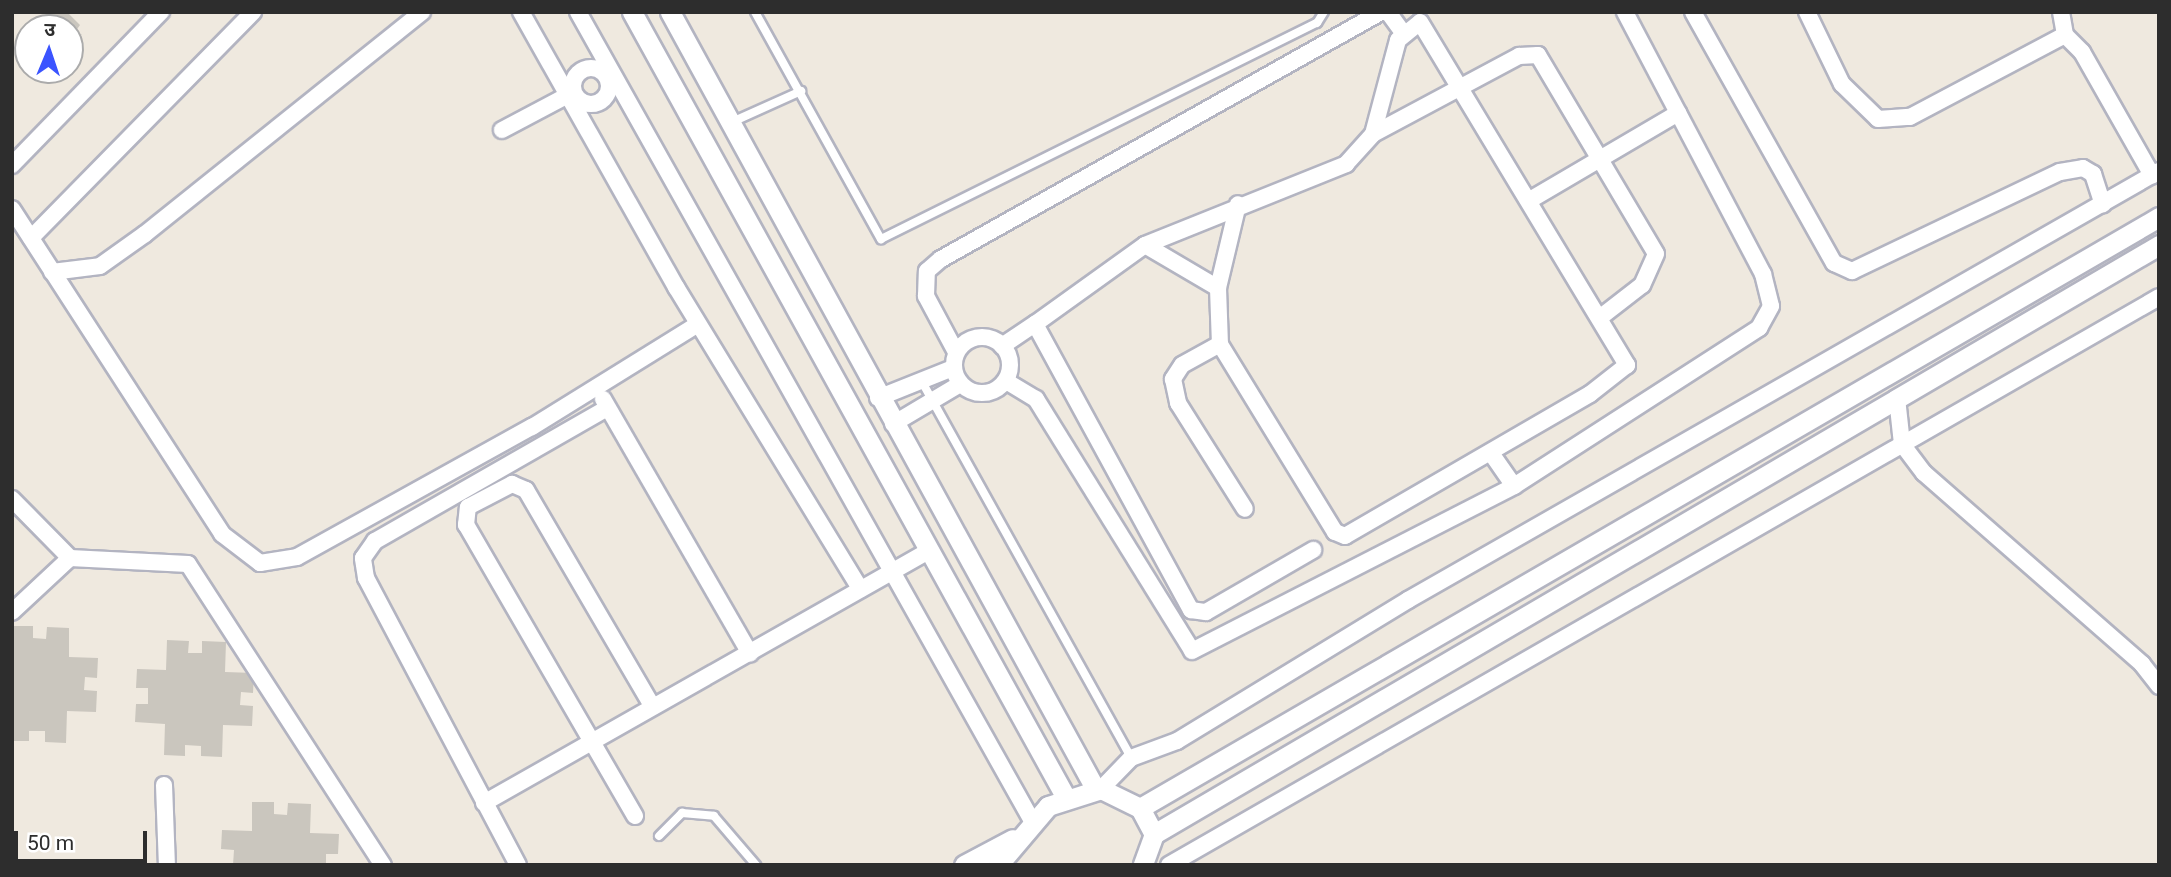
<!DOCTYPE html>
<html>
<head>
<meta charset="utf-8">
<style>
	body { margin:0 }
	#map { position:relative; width:2171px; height:877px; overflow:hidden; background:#efe9df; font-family:Roboto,"Noto Sans Devanagari",sans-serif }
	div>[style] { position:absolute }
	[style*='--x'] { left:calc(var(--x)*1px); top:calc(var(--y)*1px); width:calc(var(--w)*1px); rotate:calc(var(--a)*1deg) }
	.building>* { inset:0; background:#cac6be }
	.roads { filter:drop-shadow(2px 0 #b3b4c1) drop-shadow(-2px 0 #b3b4c1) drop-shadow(0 2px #b3b4c1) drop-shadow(0 -2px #b3b4c1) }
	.service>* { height:8px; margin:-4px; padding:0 4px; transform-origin:4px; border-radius:4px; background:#fff }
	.minor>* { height:16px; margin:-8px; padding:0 8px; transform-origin:8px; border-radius:8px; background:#fff }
	.minor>.ring { margin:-8px; padding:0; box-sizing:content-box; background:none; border:16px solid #fff; border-radius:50% }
	.tertiary>* { height:19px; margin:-9.5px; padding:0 9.5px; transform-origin:9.5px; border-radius:9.5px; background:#fff }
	span { translate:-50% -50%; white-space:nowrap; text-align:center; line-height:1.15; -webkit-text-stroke:6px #fff; paint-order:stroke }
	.frame { position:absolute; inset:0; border:14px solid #2d2d2d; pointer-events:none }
	.north { position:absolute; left:14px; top:14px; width:70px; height:70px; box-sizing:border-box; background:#fff; border:2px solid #ababab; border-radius:50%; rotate:2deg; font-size:19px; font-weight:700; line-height:28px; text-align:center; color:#2d2d2d }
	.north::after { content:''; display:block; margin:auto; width:24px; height:32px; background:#3b54ff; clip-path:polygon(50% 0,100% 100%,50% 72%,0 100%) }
	.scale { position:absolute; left:14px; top:831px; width:133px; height:32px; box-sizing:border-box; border:4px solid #2d2d2d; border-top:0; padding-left:9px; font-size:21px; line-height:24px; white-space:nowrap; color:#2d2d2d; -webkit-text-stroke:5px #fff; paint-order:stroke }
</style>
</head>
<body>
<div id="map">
	<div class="building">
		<div style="clip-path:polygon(43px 12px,67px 12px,80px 25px,71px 38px,82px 34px,70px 48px,70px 28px,60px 28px)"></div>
		<div style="clip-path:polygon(12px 626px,33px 626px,33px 638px,46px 639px,47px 627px,69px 628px,69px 657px,98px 658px,97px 678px,85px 677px,84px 690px,97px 691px,96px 712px,67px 711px,66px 743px,45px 742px,45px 731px,29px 731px,29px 741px,12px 741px)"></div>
		<div style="clip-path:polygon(167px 640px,189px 641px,188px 653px,202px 653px,202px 641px,226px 642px,225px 672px,254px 673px,253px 693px,241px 692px,240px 705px,253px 706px,252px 726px,223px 725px,222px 757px,201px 756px,201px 746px,185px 745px,185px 756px,164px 755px,165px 724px,135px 722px,136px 704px,148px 704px,148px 688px,136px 688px,137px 669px,166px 670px)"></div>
		<div style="clip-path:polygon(252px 802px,274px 802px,274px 814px,287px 815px,288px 803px,311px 804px,310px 833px,339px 834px,338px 854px,326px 854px,326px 865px,233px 865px,234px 850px,221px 849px,222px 830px,252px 831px)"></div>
	</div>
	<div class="roads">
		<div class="service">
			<div style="--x:755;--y:12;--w:260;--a:61"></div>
			<div style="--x:881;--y:239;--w:487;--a:-26.4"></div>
			<div style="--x:1317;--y:23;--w:13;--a:-58"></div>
			<div style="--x:732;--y:122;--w:76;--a:-24.2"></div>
			<div style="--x:921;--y:380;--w:432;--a:60.9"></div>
			<div style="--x:659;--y:836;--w:33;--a:-45"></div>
			<div style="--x:682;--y:813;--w:32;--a:5"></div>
			<div style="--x:714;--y:816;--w:65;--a:49.4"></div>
		</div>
		<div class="minor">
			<div style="--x:521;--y:12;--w:316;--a:60.6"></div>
			<div style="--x:676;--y:287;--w:354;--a:58.6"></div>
			<div style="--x:578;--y:12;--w:925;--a:60.69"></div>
			<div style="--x:1388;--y:12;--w:27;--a:54"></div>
			<div style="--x:1693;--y:12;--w:288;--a:60.7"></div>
			<div style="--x:1834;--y:263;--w:20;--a:24"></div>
			<div style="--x:1852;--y:271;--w:230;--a:-25.5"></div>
			<div style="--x:2060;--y:172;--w:23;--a:-10"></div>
			<div style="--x:2083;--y:168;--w:12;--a:31"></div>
			<div style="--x:2093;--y:174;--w:32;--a:72"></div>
			<div style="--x:1807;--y:12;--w:80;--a:64.1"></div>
			<div style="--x:1842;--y:84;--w:50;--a:44.2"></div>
			<div style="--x:1878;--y:119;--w:32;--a:-4"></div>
			<div style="--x:1910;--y:117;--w:175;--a:-27.9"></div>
			<div style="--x:2065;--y:35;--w:24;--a:45"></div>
			<div style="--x:2082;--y:52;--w:142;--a:60.4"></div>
			<div style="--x:2061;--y:12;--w:23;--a:80"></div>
			<div class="ring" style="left:573px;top:68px;width:20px;height:20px"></div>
			<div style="--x:502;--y:130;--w:77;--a:-27.9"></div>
			<div style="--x:1373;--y:134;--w:166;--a:-28.1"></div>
			<div style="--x:1519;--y:56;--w:19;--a:-3"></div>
			<div style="--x:1538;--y:55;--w:231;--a:59.3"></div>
			<div style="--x:1656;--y:254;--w:34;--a:114"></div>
			<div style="--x:1642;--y:285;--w:51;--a:142.2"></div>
			<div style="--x:12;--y:165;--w:214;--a:-45.8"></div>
			<div style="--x:1530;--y:200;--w:172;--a:-30.4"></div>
			<div style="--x:12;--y:209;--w:387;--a:57.1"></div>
			<div style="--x:222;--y:534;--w:48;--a:37.3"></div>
			<div style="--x:260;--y:563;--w:37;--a:-9"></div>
			<div style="--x:297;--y:557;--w:269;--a:-29"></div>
			<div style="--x:532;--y:427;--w:195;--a:-31.8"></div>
			<div style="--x:31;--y:238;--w:317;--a:-45.5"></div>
			<div style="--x:1145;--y:245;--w:85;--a:30.5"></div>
			<div style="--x:1218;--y:288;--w:56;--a:88"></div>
			<div style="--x:1220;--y:344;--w:43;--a:151.1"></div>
			<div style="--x:1182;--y:365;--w:17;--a:123"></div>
			<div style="--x:1173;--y:379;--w:25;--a:78"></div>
			<div style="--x:1178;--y:403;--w:125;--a:57.7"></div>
			<div style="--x:52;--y:272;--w:48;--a:-7.1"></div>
			<div style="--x:100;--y:266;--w:55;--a:-35.4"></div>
			<div style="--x:145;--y:234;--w:355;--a:-38.7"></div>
			<div style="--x:1218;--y:288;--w:86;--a:-76.6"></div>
			<div style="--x:1035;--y:324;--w:135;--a:-35.7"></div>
			<div style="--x:1145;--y:245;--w:217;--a:-21.9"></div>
			<div style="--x:1346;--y:164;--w:40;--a:-48"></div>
			<div style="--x:1373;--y:134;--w:97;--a:-75.1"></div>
			<div style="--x:1398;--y:40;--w:28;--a:-39"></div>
			<div style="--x:1420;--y:22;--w:401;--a:58.9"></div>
			<div style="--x:1627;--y:365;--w:47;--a:141.9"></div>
			<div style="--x:1590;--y:394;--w:283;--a:149.9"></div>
			<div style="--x:1345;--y:536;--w:11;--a:-158"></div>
			<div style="--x:1335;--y:532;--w:220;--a:-121.5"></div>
			<div class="ring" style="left:954px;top:337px;width:40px;height:40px"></div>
			<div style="--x:1002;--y:346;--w:40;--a:-34"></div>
			<div style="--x:1035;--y:324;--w:326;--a:61.4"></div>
			<div style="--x:1191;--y:610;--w:15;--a:8"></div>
			<div style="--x:1206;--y:612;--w:124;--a:-30.1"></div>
			<div style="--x:956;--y:352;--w:64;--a:-118.2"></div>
			<div style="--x:926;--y:296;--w:25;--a:-88"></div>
			<div style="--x:927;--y:271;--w:18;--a:-41"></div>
			<div style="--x:941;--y:259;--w:505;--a:-29.31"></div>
			<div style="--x:1006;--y:381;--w:35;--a:31"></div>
			<div style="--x:1036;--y:399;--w:296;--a:58.2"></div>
			<div style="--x:1192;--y:651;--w:362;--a:-27.1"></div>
			<div style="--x:1514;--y:486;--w:292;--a:-32.8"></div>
			<div style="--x:1759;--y:328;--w:25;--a:-61"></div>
			<div style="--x:1771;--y:306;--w:33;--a:-104"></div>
			<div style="--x:1763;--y:274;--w:296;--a:-117.8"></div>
			<div style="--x:878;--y:398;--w:81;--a:-21.8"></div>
			<div style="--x:1897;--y:398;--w:46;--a:83.8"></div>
			<div style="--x:1902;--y:444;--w:36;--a:53"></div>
			<div style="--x:1924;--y:473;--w:290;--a:41.2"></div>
			<div style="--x:2142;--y:664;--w:28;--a:52"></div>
			<div style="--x:603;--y:399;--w:294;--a:60"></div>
			<div style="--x:893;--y:424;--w:78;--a:-30.8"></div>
			<div style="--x:1491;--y:453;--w:40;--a:55.1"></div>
			<div style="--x:12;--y:499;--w:83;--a:45.5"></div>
			<div style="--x:12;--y:612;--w:79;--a:-43"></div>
			<div style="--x:70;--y:558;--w:118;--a:2.9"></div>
			<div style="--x:188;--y:564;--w:359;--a:57.1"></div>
			<div style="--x:164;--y:785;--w:80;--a:87.9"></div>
			<div style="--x:1101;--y:789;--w:43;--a:-45.9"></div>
			<div style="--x:1131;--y:758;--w:49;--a:-20.3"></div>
			<div style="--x:1177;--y:741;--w:271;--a:-31.4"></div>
			<div style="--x:1408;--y:600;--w:865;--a:-29.74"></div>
			<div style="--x:484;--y:803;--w:513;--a:-29.56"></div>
			<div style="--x:635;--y:816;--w:337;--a:-120.1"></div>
			<div style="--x:466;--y:525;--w:18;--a:-84"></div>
			<div style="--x:468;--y:507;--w:50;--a:-27.6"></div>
			<div style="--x:512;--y:484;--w:15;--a:23"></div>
			<div style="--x:526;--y:490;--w:251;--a:59.7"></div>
			<div style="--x:518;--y:865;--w:325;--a:-117.9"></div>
			<div style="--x:366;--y:578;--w:20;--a:-99"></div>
			<div style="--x:363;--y:558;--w:21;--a:-55"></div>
			<div style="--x:375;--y:541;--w:267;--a:-29.8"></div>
			<div style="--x:1169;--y:865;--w:1141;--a:-29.84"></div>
		</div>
		<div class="tertiary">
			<div style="--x:632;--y:12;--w:898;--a:61.09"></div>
			<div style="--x:670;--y:12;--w:887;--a:61.3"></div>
			<div style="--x:1140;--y:808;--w:1178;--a:-30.11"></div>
			<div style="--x:1154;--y:834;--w:1165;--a:-30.37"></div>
			<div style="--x:964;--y:865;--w:55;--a:-28"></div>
			<div style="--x:998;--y:865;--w:77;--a:-49.7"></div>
			<div style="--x:1048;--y:806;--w:56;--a:-17.8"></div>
			<div style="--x:1101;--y:789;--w:43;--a:26"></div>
			<div style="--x:1140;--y:808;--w:30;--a:62"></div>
			<div style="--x:1154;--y:834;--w:33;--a:110"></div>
		</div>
	</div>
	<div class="frame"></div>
	<div class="north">उ</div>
	<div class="scale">50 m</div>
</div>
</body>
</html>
